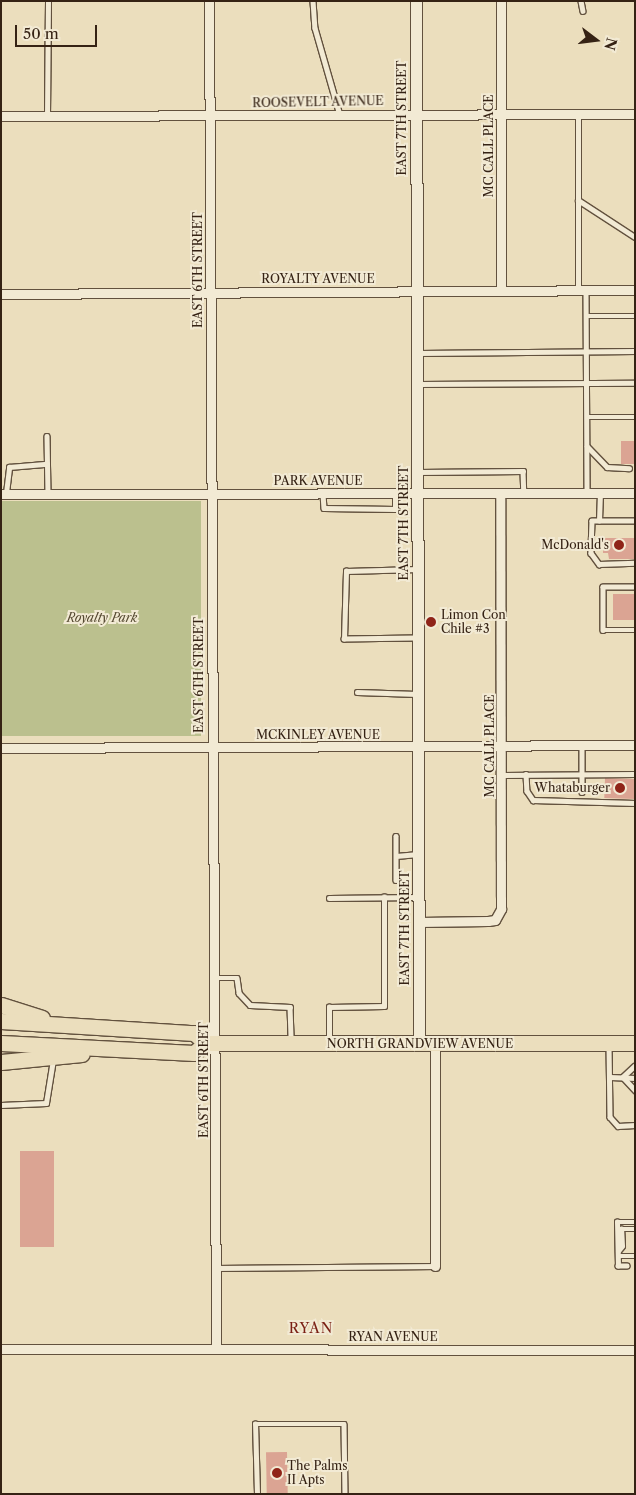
<!DOCTYPE html>
<html>
<head>
<meta charset="utf-8">
<style>
	body { margin:0 }
	#map { position:relative; width:636px; height:1495px; overflow:hidden; background:#ebdebd; font-family:"Libre Caslon Text",serif }
	div>[style] { position:absolute }
	[style*='--x'] { left:calc(var(--x)*1px); top:calc(var(--y)*1px); width:calc(var(--w)*1px); rotate:calc(var(--a)*1deg) }
	.green>* { inset:0; background:#bbc08e; transform-origin:0 0 }
	.building>* { inset:0; background:#dba493; transform-origin:0 0 }
	.roads { filter:drop-shadow(1px 0 #62513e) drop-shadow(-1px 0 #62513e) drop-shadow(0 1px #62513e) drop-shadow(0 -1px #62513e) }
	.service>* { height:4.5px; margin:-2.25px; padding:0 2.25px; transform-origin:2.25px; border-radius:2.25px; background:#f2ead4 }
	.minor>* { height:9px; margin:-4.5px; padding:0 4.5px; transform-origin:4.5px; border-radius:4.5px; background:#f2ead4 }
	.tertiary>* { height:11px; margin:-5.5px; padding:0 5.5px; transform-origin:5.5px; border-radius:5.5px; background:#f2ead4 }
	.primary>* { height:15px; margin:-7.5px; padding:0 7.5px; transform-origin:7.5px; border-radius:7.5px; background:#ebdebd }
	.dots>* { width:14px; height:14px; translate:-50% -50%; box-sizing:border-box; border:2px solid #f2ead4; border-radius:50% }
	span { translate:-50% -50%; white-space:nowrap; text-align:center; line-height:1.15; -webkit-text-stroke:4px #f2ead4; paint-order:stroke }
	.street-label { font-size:12px; color:#352214 }
	.poi-label { font-size:12px; color:#352214 }
	.right { translate:-100% -50%; text-align:right }
	.left { translate:0 -50%; text-align:left }
	.park-label { font-size:12px; color:#564a32; font-style:italic }
	.neighbourhood-label { font-size:14px; color:#7a1f14; letter-spacing:1px }
	.frame { position:absolute; inset:0; border:2px solid #352214; pointer-events:none }
	.north { position:absolute; left:571px; top:15px; width:50px; height:50px; -webkit-text-stroke:4px #f2ead4; paint-order:stroke; rotate:105deg; font-size:14px; font-weight:700; line-height:20px; text-align:center; color:#352214 }
	.north::after { content:''; display:block; margin:auto; width:18px; height:22px; background:#352214; clip-path:polygon(50% 0,100% 100%,50% 72%,0 100%) }
	.scale { position:absolute; left:15px; top:25px; width:82px; height:22px; box-sizing:border-box; border:2px solid #352214; border-top:0; padding-left:6px; font-size:15px; line-height:18px; white-space:nowrap; color:#352214; -webkit-text-stroke:4px #f2ead4; paint-order:stroke }
</style>
</head>
<body>
<div id="map">
	<div class="green">
		<div style="left:1px;top:501px;width:200px;height:235px"></div>
	</div>
	<div class="building">
		<div style="left:621px;top:441px;width:14px;height:23px"></div>
		<div style="clip-path:polygon(603px 538px,635px 538px,635px 559px,609px 559px,608px 553px,603px 553px)"></div>
		<div style="left:635px;top:594px;width:26px;height:22px;rotate:90deg"></div>
		<div style="left:605px;top:778px;width:30px;height:20px;rotate:2deg"></div>
		<div style="left:20px;top:1151px;width:34px;height:96px"></div>
		<div style="left:287px;top:1452px;width:42px;height:21px;rotate:89deg"></div>
	</div>
	<div class="roads">
		<div class="service">
			<div style="--x:313;--y:1;--w:27;--a:86"></div>
			<div style="--x:315;--y:28;--w:91;--a:74"></div>
			<div style="--x:581;--y:1;--w:10;--a:79"></div>
			<div style="--x:47;--y:116;--w:115;--a:-89.5"></div>
			<div style="--x:578;--y:200;--w:68;--a:33"></div>
			<div style="--x:578;--y:291;--w:176;--a:-90"></div>
			<div style="--x:586;--y:291;--w:203;--a:89.7"></div>
			<div style="--x:586;--y:316;--w:49;--a:0"></div>
			<div style="--x:419;--y:353;--w:216;--a:-0.5"></div>
			<div style="--x:419;--y:384;--w:216;--a:-0.3"></div>
			<div style="--x:587;--y:417;--w:48;--a:0"></div>
			<div style="--x:47;--y:436;--w:58;--a:89"></div>
			<div style="--x:587;--y:446;--w:29;--a:46"></div>
			<div style="--x:607;--y:467;--w:22;--a:3"></div>
			<div style="--x:419;--y:472;--w:104;--a:-0.6"></div>
			<div style="--x:523;--y:471;--w:23;--a:88"></div>
			<div style="--x:6;--y:493;--w:26;--a:-83"></div>
			<div style="--x:9;--y:467;--w:38;--a:-5"></div>
			<div style="--x:323;--y:494;--w:14;--a:86"></div>
			<div style="--x:324;--y:508;--w:71;--a:0.8"></div>
			<div style="--x:395;--y:509;--w:15;--a:-90"></div>
			<div style="--x:599;--y:521;--w:27;--a:-88"></div>
			<div style="--x:635;--y:521;--w:43;--a:180"></div>
			<div style="--x:592;--y:521;--w:32;--a:92"></div>
			<div style="--x:591;--y:553;--w:14;--a:54"></div>
			<div style="--x:599;--y:564;--w:36;--a:-2"></div>
			<div style="--x:635;--y:587;--w:32;--a:180"></div>
			<div style="--x:603;--y:587;--w:43;--a:90"></div>
			<div style="--x:603;--y:630;--w:32;--a:0"></div>
			<div style="--x:416;--y:638;--w:72;--a:179.2"></div>
			<div style="--x:344;--y:639;--w:68;--a:-88.3"></div>
			<div style="--x:346;--y:571;--w:72;--a:-1.6"></div>
			<div style="--x:357;--y:692;--w:60;--a:1.9"></div>
			<div style="--x:582;--y:746;--w:46;--a:90"></div>
			<div style="--x:526;--y:774;--w:17;--a:87"></div>
			<div style="--x:527;--y:791;--w:11;--a:56"></div>
			<div style="--x:533;--y:800;--w:102;--a:1.7"></div>
			<div style="--x:503;--y:775;--w:132;--a:-0.4"></div>
			<div style="--x:396;--y:836;--w:44;--a:90"></div>
			<div style="--x:396;--y:856;--w:22;--a:-5"></div>
			<div style="--x:329;--y:898;--w:89;--a:-0.6"></div>
			<div style="--x:215;--y:978;--w:22;--a:0"></div>
			<div style="--x:237;--y:978;--w:15;--a:82"></div>
			<div style="--x:239;--y:993;--w:16;--a:47"></div>
			<div style="--x:250;--y:1005;--w:40;--a:2.9"></div>
			<div style="--x:290;--y:1007;--w:33;--a:88"></div>
			<div style="--x:329;--y:1040;--w:33;--a:-90"></div>
			<div style="--x:329;--y:1007;--w:55;--a:-1"></div>
			<div style="--x:384;--y:1006;--w:109;--a:-90"></div>
			<div style="--x:609;--y:1045;--w:72;--a:89.2"></div>
			<div style="--x:610;--y:1117;--w:12;--a:48"></div>
			<div style="--x:618;--y:1126;--w:17;--a:-3"></div>
			<div style="--x:635;--y:1066;--w:16;--a:137"></div>
			<div style="--x:623;--y:1077;--w:18;--a:47"></div>
			<div style="--x:610;--y:1077;--w:25;--a:2"></div>
			<div style="--x:1;--y:1105;--w:45;--a:-2.5"></div>
			<div style="--x:46;--y:1103;--w:44;--a:-80.8"></div>
			<div style="--x:618;--y:1251;--w:6;--a:-51"></div>
			<div style="--x:622;--y:1246;--w:17;--a:-93"></div>
			<div style="--x:621;--y:1229;--w:14;--a:0"></div>
			<div style="--x:618;--y:1256;--w:17;--a:0"></div>
			<div style="--x:627;--y:1266;--w:9;--a:180"></div>
			<div style="--x:618;--y:1266;--w:44;--a:-91.3"></div>
			<div style="--x:617;--y:1222;--w:18;--a:0"></div>
			<div style="--x:218;--y:1268;--w:217;--a:-0.5"></div>
			<div style="--x:257;--y:1494;--w:70;--a:-91.6"></div>
			<div style="--x:255;--y:1424;--w:89;--a:0"></div>
			<div style="--x:344;--y:1424;--w:70;--a:89.2"></div>
		</div>
		<div class="minor">
			<div style="--x:209;--y:1;--w:1348;--a:89.7"></div>
			<div style="--x:501;--y:1;--w:290;--a:90"></div>
			<div style="--x:1;--y:116;--w:634;--a:-0.18"></div>
			<div style="--x:1;--y:294;--w:634;--a:-0.36"></div>
			<div style="--x:1;--y:494;--w:634;--a:-0.09"></div>
			<div style="--x:1;--y:748;--w:634;--a:-0.27"></div>
			<div style="--x:419;--y:922;--w:69;--a:-0.8"></div>
			<div style="--x:488;--y:921;--w:7;--a:-8"></div>
			<div style="--x:495;--y:920;--w:13;--a:-61"></div>
			<div style="--x:501;--y:909;--w:415;--a:-90.1"></div>
			<div style="--x:435;--y:1044;--w:222;--a:90"></div>
			<div style="--x:1;--y:1349;--w:634;--a:0.09"></div>
		</div>
		<div class="tertiary">
			<div style="--x:416;--y:1;--w:1044;--a:89.84"></div>
		</div>
		<div class="primary">
			<div style="--x:1;--y:1005;--w:43;--a:17.6"></div>
			<div style="--x:1;--y:1021;--w:193;--a:3.6"></div>
			<div style="--x:194;--y:1033;--w:15;--a:42"></div>
			<div style="--x:1;--y:1043;--w:193;--a:3"></div>
			<div style="--x:194;--y:1053;--w:15;--a:-42"></div>
			<div style="--x:205;--y:1043;--w:430;--a:0"></div>
			<div style="--x:1;--y:1062;--w:81;--a:-5.6"></div>
		</div>
	</div>
	<div class="dots">
		<div style="left:619px;top:545px;background:#8f2418"></div>
		<div style="left:431px;top:622px;background:#8f2418"></div>
		<div style="left:620px;top:788px;background:#8f2418"></div>
		<div style="left:277px;top:1473px;background:#8f2418"></div>
	</div>
	<div class="street-label">
		<span style="left:318px;top:102px;rotate:-1deg">ROOSEVELT AVENUE</span>
		<span style="left:402px;top:118px;rotate:-90deg">EAST 7TH STREET</span>
		<span style="left:489px;top:146px;rotate:-90deg">MC CALL PLACE</span>
		<span style="left:198px;top:270px;rotate:-90deg">EAST 6TH STREET</span>
		<span style="left:318px;top:279px">ROYALTY AVENUE</span>
		<span style="left:318px;top:481px">PARK AVENUE</span>
		<span style="left:404px;top:523px;rotate:-90deg">EAST 7TH STREET</span>
		<span style="left:199px;top:675px;rotate:-90deg">EAST 6TH STREET</span>
		<span style="left:318px;top:735px">MCKINLEY AVENUE</span>
		<span style="left:490px;top:746px;rotate:-90deg">MC CALL PLACE</span>
		<span style="left:405px;top:928px;rotate:-90deg">EAST 7TH STREET</span>
		<span style="left:420px;top:1044px">NORTH GRANDVIEW AVENUE</span>
		<span style="left:204px;top:1080px;rotate:-90deg">EAST 6TH STREET</span>
		<span style="left:393px;top:1337px">RYAN AVENUE</span>
	</div>
	<div class="poi-label">
		<span class="right" style="left:609px;top:545px">McDonald's</span>
		<span class="left" style="left:441px;top:622px">Limon Con<br>Chile #3</span>
		<span class="right" style="left:610px;top:788px">Whataburger</span>
		<span class="left" style="left:287px;top:1473px">The Palms<br>II Apts</span>
	</div>
	<div class="park-label">
		<span style="left:102px;top:618px">Royalty Park</span>
	</div>
	<div class="neighbourhood-label">
		<span style="left:311px;top:1328px">RYAN</span>
	</div>
	<div class="frame"></div>
	<div class="north">N</div>
	<div class="scale">50 m</div>
</div>
</body>
</html>
